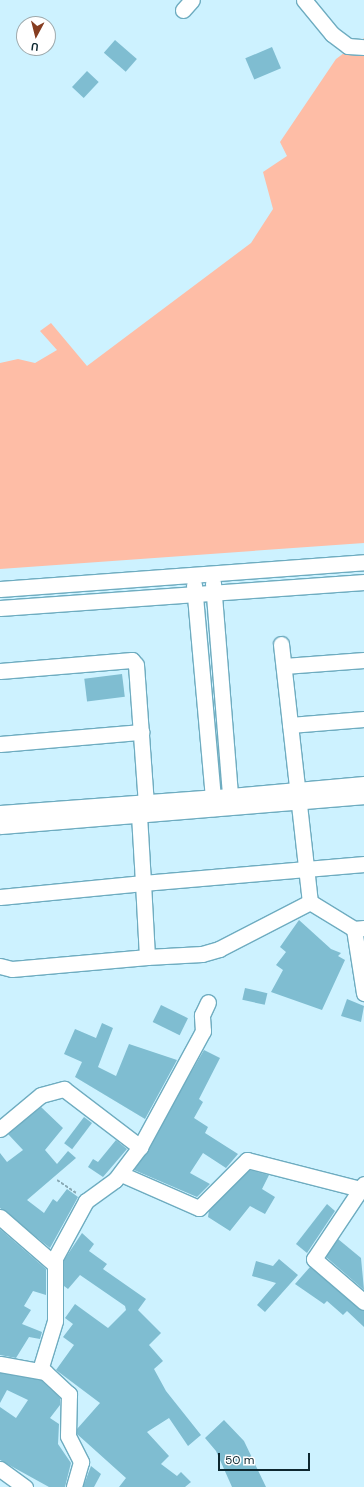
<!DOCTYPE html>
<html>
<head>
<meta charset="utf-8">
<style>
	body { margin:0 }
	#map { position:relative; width:364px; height:1487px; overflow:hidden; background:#cdf2ff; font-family:"DM Sans",sans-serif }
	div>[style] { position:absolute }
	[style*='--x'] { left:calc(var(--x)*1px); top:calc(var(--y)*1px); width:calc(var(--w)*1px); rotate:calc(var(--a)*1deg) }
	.green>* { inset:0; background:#febda6 }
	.building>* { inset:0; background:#7fbdd1; transform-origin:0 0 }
	.path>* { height:2px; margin-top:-1px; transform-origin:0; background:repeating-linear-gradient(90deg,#89aab5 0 3px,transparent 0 5px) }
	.roads { filter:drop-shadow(1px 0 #6eacc0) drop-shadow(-1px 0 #6eacc0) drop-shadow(0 1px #6eacc0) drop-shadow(0 -1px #6eacc0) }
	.minor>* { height:15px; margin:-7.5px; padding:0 7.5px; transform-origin:7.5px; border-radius:7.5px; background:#fff }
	span { translate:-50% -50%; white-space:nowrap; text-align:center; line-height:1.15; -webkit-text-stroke:3.5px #fff; paint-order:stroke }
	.north { position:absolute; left:16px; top:16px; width:40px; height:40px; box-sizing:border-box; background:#fff; border:1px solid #9ea9ac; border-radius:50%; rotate:187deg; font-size:11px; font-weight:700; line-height:16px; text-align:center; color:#0d272f }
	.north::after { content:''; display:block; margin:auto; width:14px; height:18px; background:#863d21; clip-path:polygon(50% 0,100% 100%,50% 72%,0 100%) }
	.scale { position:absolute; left:218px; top:1453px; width:92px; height:18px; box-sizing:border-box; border:2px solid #0d272f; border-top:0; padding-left:5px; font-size:12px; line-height:14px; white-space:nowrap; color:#0d272f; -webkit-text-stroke:3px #fff; paint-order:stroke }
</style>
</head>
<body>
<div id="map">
	<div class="green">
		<div style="clip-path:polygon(364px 38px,364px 543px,0 569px,0 363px,18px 359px,35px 363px,57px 350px,40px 331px,51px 323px,87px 366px,251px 243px,273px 209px,263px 172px,287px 156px,280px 142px,336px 59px)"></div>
	</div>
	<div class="building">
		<div style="left:115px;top:40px;width:29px;height:17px;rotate:41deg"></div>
		<div style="left:272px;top:47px;width:23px;height:29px;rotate:67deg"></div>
		<div style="left:87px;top:71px;width:16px;height:22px;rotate:43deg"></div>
		<div style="left:122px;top:674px;width:23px;height:38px;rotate:83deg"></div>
		<div style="clip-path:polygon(299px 920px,331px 949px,341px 953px,338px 956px,345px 960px,322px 1010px,271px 992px,283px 970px,276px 965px,286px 952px,280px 947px)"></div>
		<div style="left:245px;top:988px;width:23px;height:12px;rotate:13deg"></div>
		<div style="clip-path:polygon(347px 999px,364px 1006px,361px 1022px,341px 1016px)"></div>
		<div style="left:161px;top:1005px;width:30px;height:19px;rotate:26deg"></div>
		<div style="clip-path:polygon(102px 1023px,113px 1028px,98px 1067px,116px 1076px,129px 1044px,177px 1060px,145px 1119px,75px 1077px,82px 1062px,64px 1054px,75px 1029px,96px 1038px)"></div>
		<div style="clip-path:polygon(204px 1050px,220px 1058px,199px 1099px,203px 1102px,194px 1118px,208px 1127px,205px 1133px,238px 1154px,226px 1168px,203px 1153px,190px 1173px,210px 1184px,197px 1197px,134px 1170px)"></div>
		<div style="clip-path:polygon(41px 1107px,63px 1128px,45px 1150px,57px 1164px,68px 1151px,76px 1158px,27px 1200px,44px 1213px,53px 1199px,57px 1202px,67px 1189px,78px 1197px,50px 1248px,0 1208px,0 1153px,7px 1162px,23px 1150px,8px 1134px)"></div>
		<div style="left:84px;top:1117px;width:10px;height:33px;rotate:37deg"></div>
		<div style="clip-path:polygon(116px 1140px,127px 1149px,103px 1177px,88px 1167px,93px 1159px,98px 1162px)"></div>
		<div style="clip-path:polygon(250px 1170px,269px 1175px,262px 1189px,275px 1197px,265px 1214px,250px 1206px,230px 1231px,208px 1217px,209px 1210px)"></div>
		<div style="clip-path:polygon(327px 1204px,335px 1211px,307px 1253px,296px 1244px)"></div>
		<div style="clip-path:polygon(0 1229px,46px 1269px,46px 1295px,33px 1291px,24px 1306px,31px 1310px,22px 1324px,42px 1332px,40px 1339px,29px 1337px,16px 1358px,0 1355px)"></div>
		<div style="clip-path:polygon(82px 1233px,94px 1244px,89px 1251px,107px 1264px,103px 1269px,146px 1299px,138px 1310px,161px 1333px,149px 1345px,163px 1361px,154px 1369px,166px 1391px,201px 1435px,188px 1446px,169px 1418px,147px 1432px,169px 1456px,161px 1464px,177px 1476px,181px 1472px,191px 1482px,185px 1487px,119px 1487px,126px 1478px,77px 1434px,77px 1429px,100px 1403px,56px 1370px,74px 1345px,63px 1337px,73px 1324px,65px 1318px,75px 1304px,108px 1328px,126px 1310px,125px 1306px,80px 1275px,68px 1289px,64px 1286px,64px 1260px)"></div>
		<div style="clip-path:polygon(338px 1239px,361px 1258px,364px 1290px,326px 1257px)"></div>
		<div style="clip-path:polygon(279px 1259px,298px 1275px,265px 1312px,257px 1305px,276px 1283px,252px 1276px,256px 1261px,273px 1266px)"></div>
		<div style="clip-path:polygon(310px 1267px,364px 1311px,364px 1327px,347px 1311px,343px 1315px,327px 1301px,324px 1304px,295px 1284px)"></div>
		<div style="clip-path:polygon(0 1373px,41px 1380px,60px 1398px,60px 1405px,50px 1418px,59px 1424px,58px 1444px,71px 1463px,65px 1487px,49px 1487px,0 1460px,0 1407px,16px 1418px,28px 1400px,7px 1390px,0 1403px)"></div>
		<div style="clip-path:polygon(224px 1420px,244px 1441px,266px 1487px,232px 1487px,216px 1451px,205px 1438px)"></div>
		<div style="clip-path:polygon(91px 1466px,101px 1474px,94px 1487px,83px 1487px)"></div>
	</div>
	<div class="path">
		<div style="--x:57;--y:1180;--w:23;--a:34"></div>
	</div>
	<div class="roads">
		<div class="minor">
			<div style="--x:304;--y:0;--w:44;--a:50.5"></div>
			<div style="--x:332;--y:34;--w:20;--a:37"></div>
			<div style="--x:348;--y:46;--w:16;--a:4"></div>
			<div style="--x:183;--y:10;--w:13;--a:-48"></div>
			<div style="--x:213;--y:583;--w:214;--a:85.4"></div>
			<div style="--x:230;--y:796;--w:135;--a:-5.1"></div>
			<div style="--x:194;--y:585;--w:224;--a:84.9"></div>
			<div style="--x:0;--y:589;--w:365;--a:-4.2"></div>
			<div style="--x:0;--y:608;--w:365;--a:-4.1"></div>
			<div style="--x:281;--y:644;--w:260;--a:83.6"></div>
			<div style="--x:310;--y:902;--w:52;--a:31.5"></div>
			<div style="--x:354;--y:929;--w:10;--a:-6"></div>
			<div style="--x:284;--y:666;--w:80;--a:-4.3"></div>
			<div style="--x:0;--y:671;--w:132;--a:-4.8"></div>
			<div style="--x:132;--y:660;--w:6;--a:51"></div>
			<div style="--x:136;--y:665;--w:138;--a:85.9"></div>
			<div style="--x:290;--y:725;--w:74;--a:-4.6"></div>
			<div style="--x:0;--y:744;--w:142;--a:-4.9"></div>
			<div style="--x:0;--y:813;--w:231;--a:-4.2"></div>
			<div style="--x:230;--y:796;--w:9;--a:90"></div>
			<div style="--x:139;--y:815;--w:68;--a:86.6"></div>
			<div style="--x:143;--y:883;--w:222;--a:-4.9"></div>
			<div style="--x:0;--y:826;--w:365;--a:-4.7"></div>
			<div style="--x:0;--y:897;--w:144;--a:-5.6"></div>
			<div style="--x:143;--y:883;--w:74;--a:86.9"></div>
			<div style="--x:147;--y:957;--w:55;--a:-3.1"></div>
			<div style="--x:202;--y:954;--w:18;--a:-16"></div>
			<div style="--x:219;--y:949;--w:102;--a:-27.3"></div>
			<div style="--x:354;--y:929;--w:65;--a:81.1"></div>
			<div style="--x:0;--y:966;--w:12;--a:14"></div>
			<div style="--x:12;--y:969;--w:136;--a:-5.1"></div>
			<div style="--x:0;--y:1129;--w:53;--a:-39.7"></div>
			<div style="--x:41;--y:1095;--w:24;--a:-15"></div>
			<div style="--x:64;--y:1089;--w:96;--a:37.3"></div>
			<div style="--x:121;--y:1174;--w:85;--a:23.6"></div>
			<div style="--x:199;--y:1208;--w:68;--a:-45"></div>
			<div style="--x:247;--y:1160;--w:117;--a:14.4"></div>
			<div style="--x:364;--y:1184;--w:90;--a:123.7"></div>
			<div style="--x:314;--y:1259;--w:66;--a:40.7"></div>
			<div style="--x:0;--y:1217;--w:70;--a:41"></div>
			<div style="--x:0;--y:1364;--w:46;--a:10.1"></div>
			<div style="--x:45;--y:1372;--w:33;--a:43"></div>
			<div style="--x:69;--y:1394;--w:42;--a:91.4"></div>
			<div style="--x:68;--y:1436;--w:29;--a:63"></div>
			<div style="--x:81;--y:1462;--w:26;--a:106"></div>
			<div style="--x:40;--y:1370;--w:51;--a:-73"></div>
			<div style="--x:55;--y:1321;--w:63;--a:-90"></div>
			<div style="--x:55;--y:1258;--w:65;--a:-61.5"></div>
			<div style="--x:86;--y:1201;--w:36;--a:-36"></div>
			<div style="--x:115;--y:1180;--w:41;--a:-52.9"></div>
			<div style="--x:140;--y:1147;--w:132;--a:-61.5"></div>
			<div style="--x:203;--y:1031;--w:16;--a:-94"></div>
			<div style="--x:202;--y:1015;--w:14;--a:-65"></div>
			<div style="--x:0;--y:1469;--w:31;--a:36"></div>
		</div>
	</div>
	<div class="north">U</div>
	<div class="scale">50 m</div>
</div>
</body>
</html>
